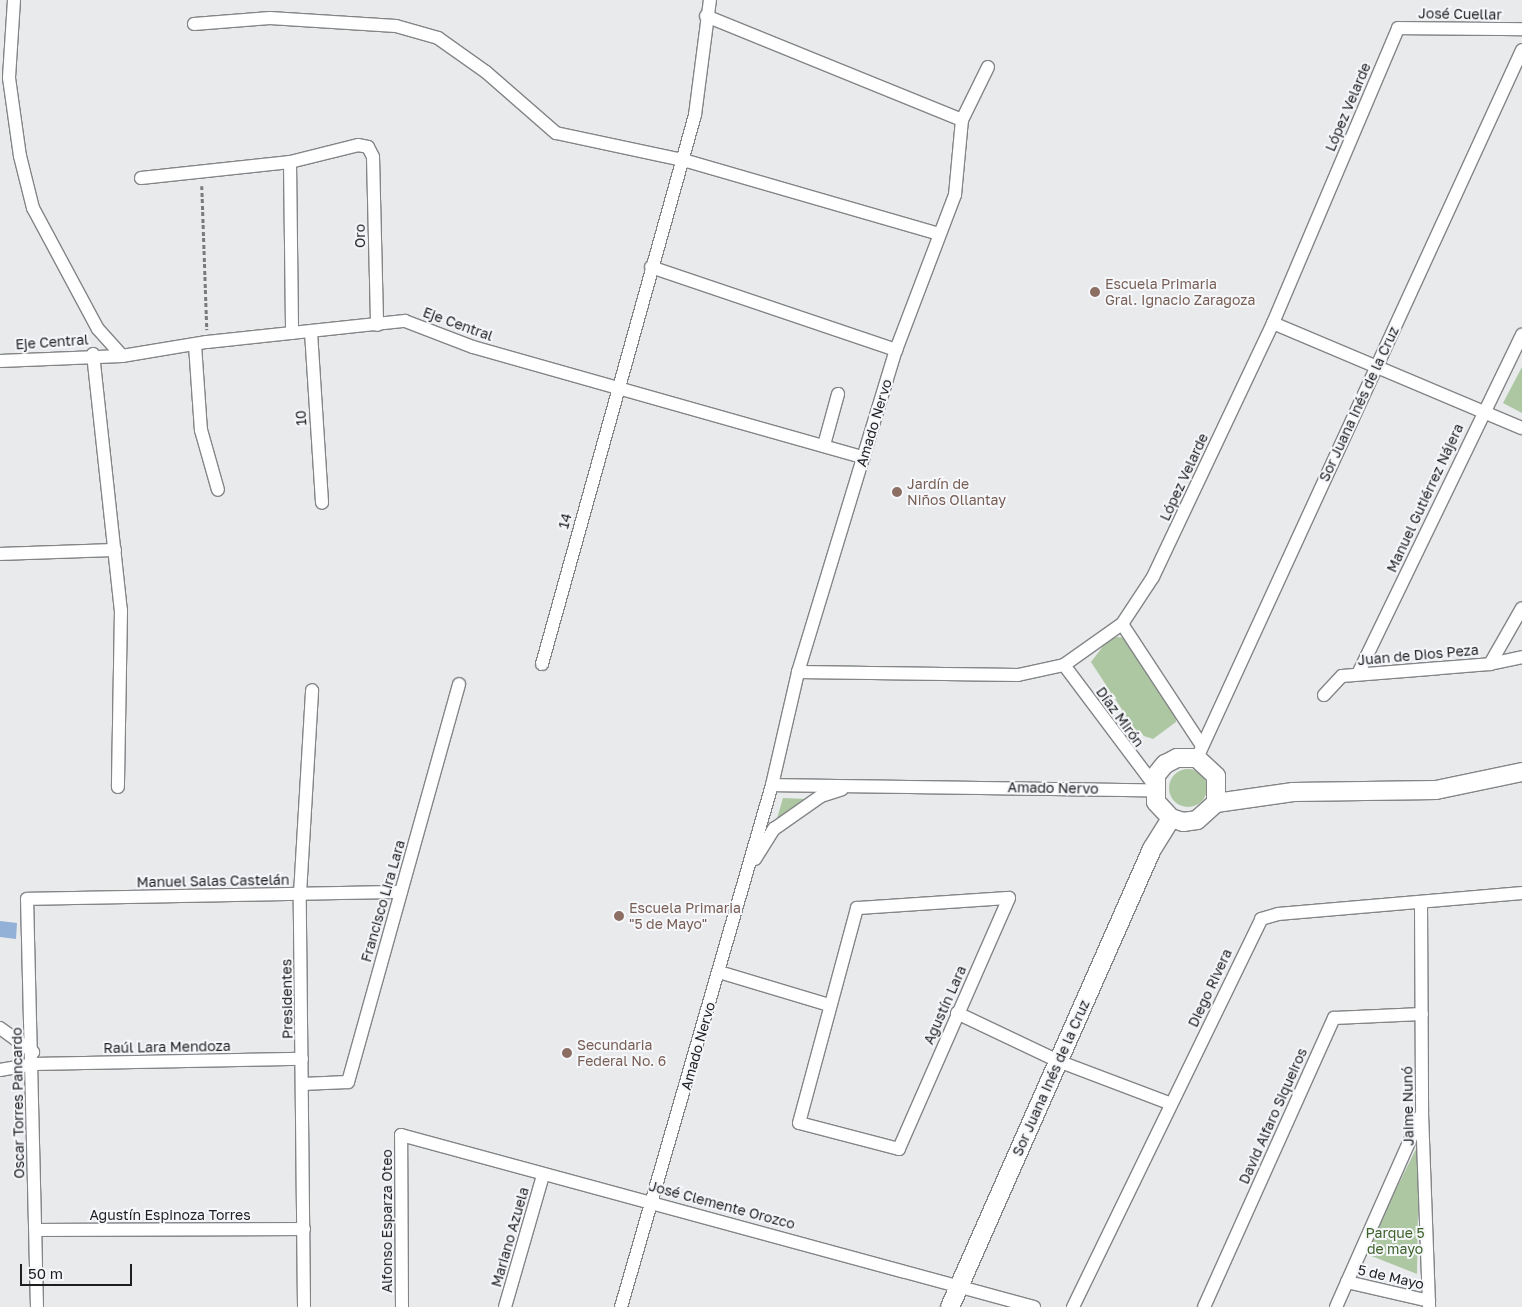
<!DOCTYPE html>
<html>
<head>
<meta charset="utf-8">
<style>
	body { margin:0 }
	#map { position:relative; width:1522px; height:1307px; overflow:hidden; background:#e8eaec; font-family:"Golos Text",sans-serif }
	div>[style] { position:absolute }
	[style*='--x'] { left:calc(var(--x)*1px); top:calc(var(--y)*1px); width:calc(var(--w)*1px); rotate:calc(var(--a)*1deg) }
	.green>* { inset:0; background:#adc7a2 }
	.round { border-radius:50% }
	.building>* { inset:0; background:#93b0d6 }
	.path>* { height:2.5px; margin-top:-1.25px; transform-origin:0; background:repeating-linear-gradient(90deg,#797a7b 0 4px,transparent 0 6.5px) }
	.roads { filter:drop-shadow(1px 0 #838587) drop-shadow(-1px 0 #838587) drop-shadow(0 1px #838587) drop-shadow(0 -1px #838587) }
	.minor>* { height:12px; margin:-6px; padding:0 6px; transform-origin:6px; border-radius:6px; background:#fff }
	.secondary>* { height:18px; margin:-9px; padding:0 9px; transform-origin:9px; border-radius:9px; background:#fff }
	.dots>* { width:14px; height:14px; translate:-50% -50%; box-sizing:border-box; border:2px solid #f5f7fa; border-radius:50% }
	span { translate:-50% -50%; white-space:nowrap; text-align:center; line-height:1.15; -webkit-text-stroke:4px #f5f7fa; paint-order:stroke }
	.street-label { font-size:14px; color:#1d1e1f }
	.education-label { font-size:14px; color:#785e54 }
	.left { translate:0 -50%; text-align:left }
	.park-label { font-size:14px; color:#3d6129 }
	.scale { position:absolute; left:20px; top:1264px; width:112px; height:22px; box-sizing:border-box; border:2px solid #1d1e1f; border-top:0; padding-left:6px; font-size:15px; line-height:18px; white-space:nowrap; color:#1d1e1f; -webkit-text-stroke:4px #f5f7fa; paint-order:stroke }
</style>
</head>
<body>
<div id="map">
	<div class="green">
		<div style="clip-path:polygon(1522px 367px,1522px 413px,1503px 403px)"></div>
		<div style="clip-path:polygon(1117px 637px,1126px 638px,1175px 711px,1176px 722px,1153px 739px,1138px 734px,1091px 662px,1107px 641px)"></div>
		<div class="round" style="left:1169px;top:769px;width:38px;height:38px"></div>
		<div style="clip-path:polygon(783px 798px,806px 799px,776px 822px)"></div>
		<div style="clip-path:polygon(1419px 1143px,1417px 1274px,1364px 1253px)"></div>
	</div>
	<div class="building">
		<div style="clip-path:polygon(0 921px,17px 923px,16px 939px,0 937px)"></div>
	</div>
	<div class="path">
		<div style="--x:202;--y:186;--w:144;--a:88"></div>
	</div>
	<div class="roads">
		<div class="minor">
			<div style="--x:14;--y:0;--w:78;--a:93.7"></div>
			<div style="--x:9;--y:78;--w:79;--a:82"></div>
			<div style="--x:20;--y:156;--w:54;--a:76"></div>
			<div style="--x:33;--y:208;--w:137;--a:61.8"></div>
			<div style="--x:98;--y:329;--w:36;--a:48"></div>
			<div style="--x:706;--y:16;--w:276;--a:22.1"></div>
			<div style="--x:194;--y:24;--w:76;--a:-4.5"></div>
			<div style="--x:270;--y:18;--w:126;--a:3.6"></div>
			<div style="--x:396;--y:26;--w:44;--a:15.9"></div>
			<div style="--x:438;--y:38;--w:59;--a:35.3"></div>
			<div style="--x:486;--y:72;--w:93;--a:41.1"></div>
			<div style="--x:556;--y:133;--w:130;--a:12"></div>
			<div style="--x:683;--y:160;--w:266;--a:16.1"></div>
			<div style="--x:290;--y:162;--w:171;--a:89.3"></div>
			<div style="--x:141;--y:178;--w:150;--a:-6.1"></div>
			<div style="--x:290;--y:162;--w:70;--a:-14"></div>
			<div style="--x:358;--y:145;--w:10;--a:11"></div>
			<div style="--x:368;--y:147;--w:11;--a:63"></div>
			<div style="--x:373;--y:157;--w:168;--a:88.6"></div>
			<div style="--x:651;--y:267;--w:259;--a:18.7"></div>
			<div style="--x:1273;--y:323;--w:270;--a:22.9"></div>
			<div style="--x:311;--y:332;--w:171;--a:86.3"></div>
			<div style="--x:195;--y:345;--w:85;--a:86"></div>
			<div style="--x:201;--y:430;--w:62;--a:74.2"></div>
			<div style="--x:93;--y:354;--w:258;--a:83.8"></div>
			<div style="--x:121;--y:610;--w:177;--a:91"></div>
			<div style="--x:0;--y:361;--w:122;--a:-2.3"></div>
			<div style="--x:122;--y:356;--w:86;--a:-9.4"></div>
			<div style="--x:207;--y:342;--w:199;--a:-6.1"></div>
			<div style="--x:405;--y:321;--w:73;--a:20.9"></div>
			<div style="--x:473;--y:347;--w:406;--a:15.8"></div>
			<div style="--x:824;--y:445;--w:53;--a:-74.6"></div>
			<div style="--x:0;--y:554;--w:115;--a:-2"></div>
			<div style="--x:1122;--y:624;--w:146;--a:56.7"></div>
			<div style="--x:542;--y:664;--w:570;--a:-74.43"></div>
			<div style="--x:695;--y:115;--w:116;--a:-82.6"></div>
			<div style="--x:1490;--y:664;--w:64;--a:-60.3"></div>
			<div style="--x:1064;--y:665;--w:150;--a:53.1"></div>
			<div style="--x:798;--y:672;--w:220;--a:0.8"></div>
			<div style="--x:1018;--y:675;--w:47;--a:-12.3"></div>
			<div style="--x:1064;--y:665;--w:71;--a:-35.3"></div>
			<div style="--x:1122;--y:624;--w:56;--a:-56.6"></div>
			<div style="--x:1153;--y:577;--w:281;--a:-64.7"></div>
			<div style="--x:1273;--y:323;--w:320;--a:-67"></div>
			<div style="--x:1398;--y:28;--w:124;--a:0.5"></div>
			<div style="--x:1358;--y:674;--w:377;--a:-64.2"></div>
			<div style="--x:1324;--y:695;--w:26;--a:-47"></div>
			<div style="--x:1342;--y:676;--w:148;--a:-4.6"></div>
			<div style="--x:1490;--y:664;--w:33;--a:-12"></div>
			<div style="--x:1197;--y:758;--w:779;--a:-65.34"></div>
			<div style="--x:772;--y:785;--w:381;--a:0.8"></div>
			<div style="--x:755;--y:859;--w:36;--a:-58"></div>
			<div style="--x:774;--y:829;--w:57;--a:-35.1"></div>
			<div style="--x:821;--y:796;--w:22;--a:-18"></div>
			<div style="--x:1009;--y:898;--w:274;--a:113.7"></div>
			<div style="--x:899;--y:1149;--w:103;--a:-165.4"></div>
			<div style="--x:799;--y:1123;--w:223;--a:-74.9"></div>
			<div style="--x:857;--y:908;--w:152;--a:-3.8"></div>
			<div style="--x:1421;--y:904;--w:209;--a:89.7"></div>
			<div style="--x:1422;--y:1113;--w:194;--a:87.9"></div>
			<div style="--x:719;--y:972;--w:115;--a:16.7"></div>
			<div style="--x:957;--y:1013;--w:112;--a:25.4"></div>
			<div style="--x:1058;--y:1061;--w:121;--a:20.8"></div>
			<div style="--x:0;--y:1028;--w:41;--a:36"></div>
			<div style="--x:0;--y:1070;--w:34;--a:-10"></div>
			<div style="--x:33;--y:1064;--w:269;--a:-1.1"></div>
			<div style="--x:302;--y:1084;--w:46;--a:-2.5"></div>
			<div style="--x:348;--y:1082;--w:413;--a:-74.4"></div>
			<div style="--x:36;--y:1230;--w:268;--a:-0.2"></div>
			<div style="--x:1347;--y:1282;--w:84;--a:13"></div>
			<div style="--x:37;--y:1307;--w:408;--a:-91.4"></div>
			<div style="--x:27;--y:899;--w:374;--a:-1.1"></div>
			<div style="--x:304;--y:1307;--w:413;--a:-90.6"></div>
			<div style="--x:300;--y:894;--w:204;--a:-86.6"></div>
			<div style="--x:402;--y:1307;--w:172;--a:-90.3"></div>
			<div style="--x:401;--y:1135;--w:656;--a:15.2"></div>
			<div style="--x:505;--y:1307;--w:137;--a:-73.9"></div>
			<div style="--x:621;--y:1307;--w:543;--a:-73.87"></div>
			<div style="--x:772;--y:785;--w:116;--a:-77"></div>
			<div style="--x:798;--y:672;--w:337;--a:-73.1"></div>
			<div style="--x:896;--y:350;--w:166;--a:-69.2"></div>
			<div style="--x:955;--y:195;--w:75;--a:-84.7"></div>
			<div style="--x:962;--y:120;--w:59;--a:-63.9"></div>
			<div style="--x:1073;--y:1307;--w:431;--a:-64.1"></div>
			<div style="--x:1261;--y:919;--w:18;--a:-16"></div>
			<div style="--x:1278;--y:914;--w:245;--a:-4.9"></div>
			<div style="--x:1204;--y:1307;--w:317;--a:-65.8"></div>
			<div style="--x:1334;--y:1018;--w:88;--a:-2.6"></div>
			<div style="--x:1336;--y:1307;--w:210;--a:-66.1"></div>
		</div>
		<div class="secondary">
			<div style="--x:1216;--y:803;--w:27;--a:-90"></div>
			<div style="--x:1216;--y:776;--w:26;--a:-137"></div>
			<div style="--x:1197;--y:758;--w:20;--a:180"></div>
			<div style="--x:1177;--y:758;--w:13;--a:153"></div>
			<div style="--x:1165;--y:764;--w:14;--a:129"></div>
			<div style="--x:1156;--y:775;--w:27;--a:90"></div>
			<div style="--x:1156;--y:802;--w:22;--a:47"></div>
			<div style="--x:1171;--y:818;--w:13;--a:18"></div>
			<div style="--x:1183;--y:822;--w:14;--a:-8"></div>
			<div style="--x:1197;--y:820;--w:25;--a:-42"></div>
			<div style="--x:1216;--y:803;--w:78;--a:-8.1"></div>
			<div style="--x:1293;--y:792;--w:143;--a:-0.8"></div>
			<div style="--x:1436;--y:790;--w:88;--a:-11.8"></div>
			<div style="--x:950;--y:1307;--w:501;--a:-66.2"></div>
			<div style="--x:1152;--y:849;--w:36;--a:-58"></div>
		</div>
	</div>
	<div class="dots">
		<div style="left:1095px;top:292px;background:#8d6e63"></div>
		<div style="left:897px;top:492px;background:#8d6e63"></div>
		<div style="left:619px;top:916px;background:#8d6e63"></div>
		<div style="left:567px;top:1053px;background:#8d6e63"></div>
	</div>
	<div class="street-label">
		<span style="left:1460px;top:14px;rotate:1deg">José Cuellar</span>
		<span style="left:1348px;top:107px;rotate:-67deg">López Velarde</span>
		<span style="left:360px;top:236px;rotate:-91deg">Oro</span>
		<span style="left:458px;top:324px;rotate:20deg">Eje Central</span>
		<span style="left:52px;top:342px;rotate:-4deg">Eje Central</span>
		<span style="left:1359px;top:404px;rotate:-65deg">Sor Juana Inés de la Cruz</span>
		<span style="left:301px;top:418px;rotate:-94deg">10</span>
		<span style="left:874px;top:423px;rotate:-73deg">Amado Nervo</span>
		<span style="left:1184px;top:477px;rotate:-65deg">López Velarde</span>
		<span style="left:1425px;top:498px;rotate:-65deg">Manuel Gutiérrez Nájera</span>
		<span style="left:565px;top:521px;rotate:-75deg">14</span>
		<span style="left:1418px;top:655px;rotate:-5deg">Juan de Dios Peza</span>
		<span style="left:1120px;top:717px;rotate:54deg">Díaz Mirón</span>
		<span style="left:1053px;top:788px;rotate:1deg">Amado Nervo</span>
		<span style="left:213px;top:881px;rotate:-1deg">Manuel Salas Castelán</span>
		<span style="left:383px;top:901px;rotate:-74deg">Francisco Lira Lara</span>
		<span style="left:1210px;top:988px;rotate:-65deg">Diego Rivera</span>
		<span style="left:287px;top:999px;rotate:-91deg">Presidentes</span>
		<span style="left:945px;top:1005px;rotate:-66deg">Agustín Lara</span>
		<span style="left:698px;top:1046px;rotate:-74deg">Amado Nervo</span>
		<span style="left:167px;top:1047px;rotate:-1deg">Raúl Lara Mendoza</span>
		<span style="left:1051px;top:1078px;rotate:-66deg">Sor Juana Inés de la Cruz</span>
		<span style="left:18px;top:1103px;rotate:-91deg">Oscar Torres Pancardo</span>
		<span style="left:1408px;top:1106px;rotate:-91deg">Jaime Nunó</span>
		<span style="left:1273px;top:1116px;rotate:-66deg">David Alfaro Siqueiros</span>
		<span style="left:722px;top:1205px;rotate:15deg">José Clemente Orozco</span>
		<span style="left:170px;top:1215px">Agustín Espinoza Torres</span>
		<span style="left:387px;top:1221px;rotate:-90deg">Alfonso Esparza Oteo</span>
		<span style="left:510px;top:1237px;rotate:-74deg">Mariano Azuela</span>
		<span style="left:1391px;top:1277px;rotate:13deg">5 de Mayo</span>
	</div>
	<div class="education-label">
		<span class="left" style="left:1105px;top:292px">Escuela Primaria<br>Gral. Ignacio Zaragoza</span>
		<span class="left" style="left:907px;top:492px">Jardín de<br>Niños Ollantay</span>
		<span class="left" style="left:629px;top:916px">Escuela Primaria<br>"5 de Mayo"</span>
		<span class="left" style="left:577px;top:1053px">Secundaria<br>Federal No. 6</span>
	</div>
	<div class="park-label">
		<span style="left:1395px;top:1241px">Parque 5<br>de mayo</span>
	</div>
	<div class="scale">50 m</div>
</div>
</body>
</html>
